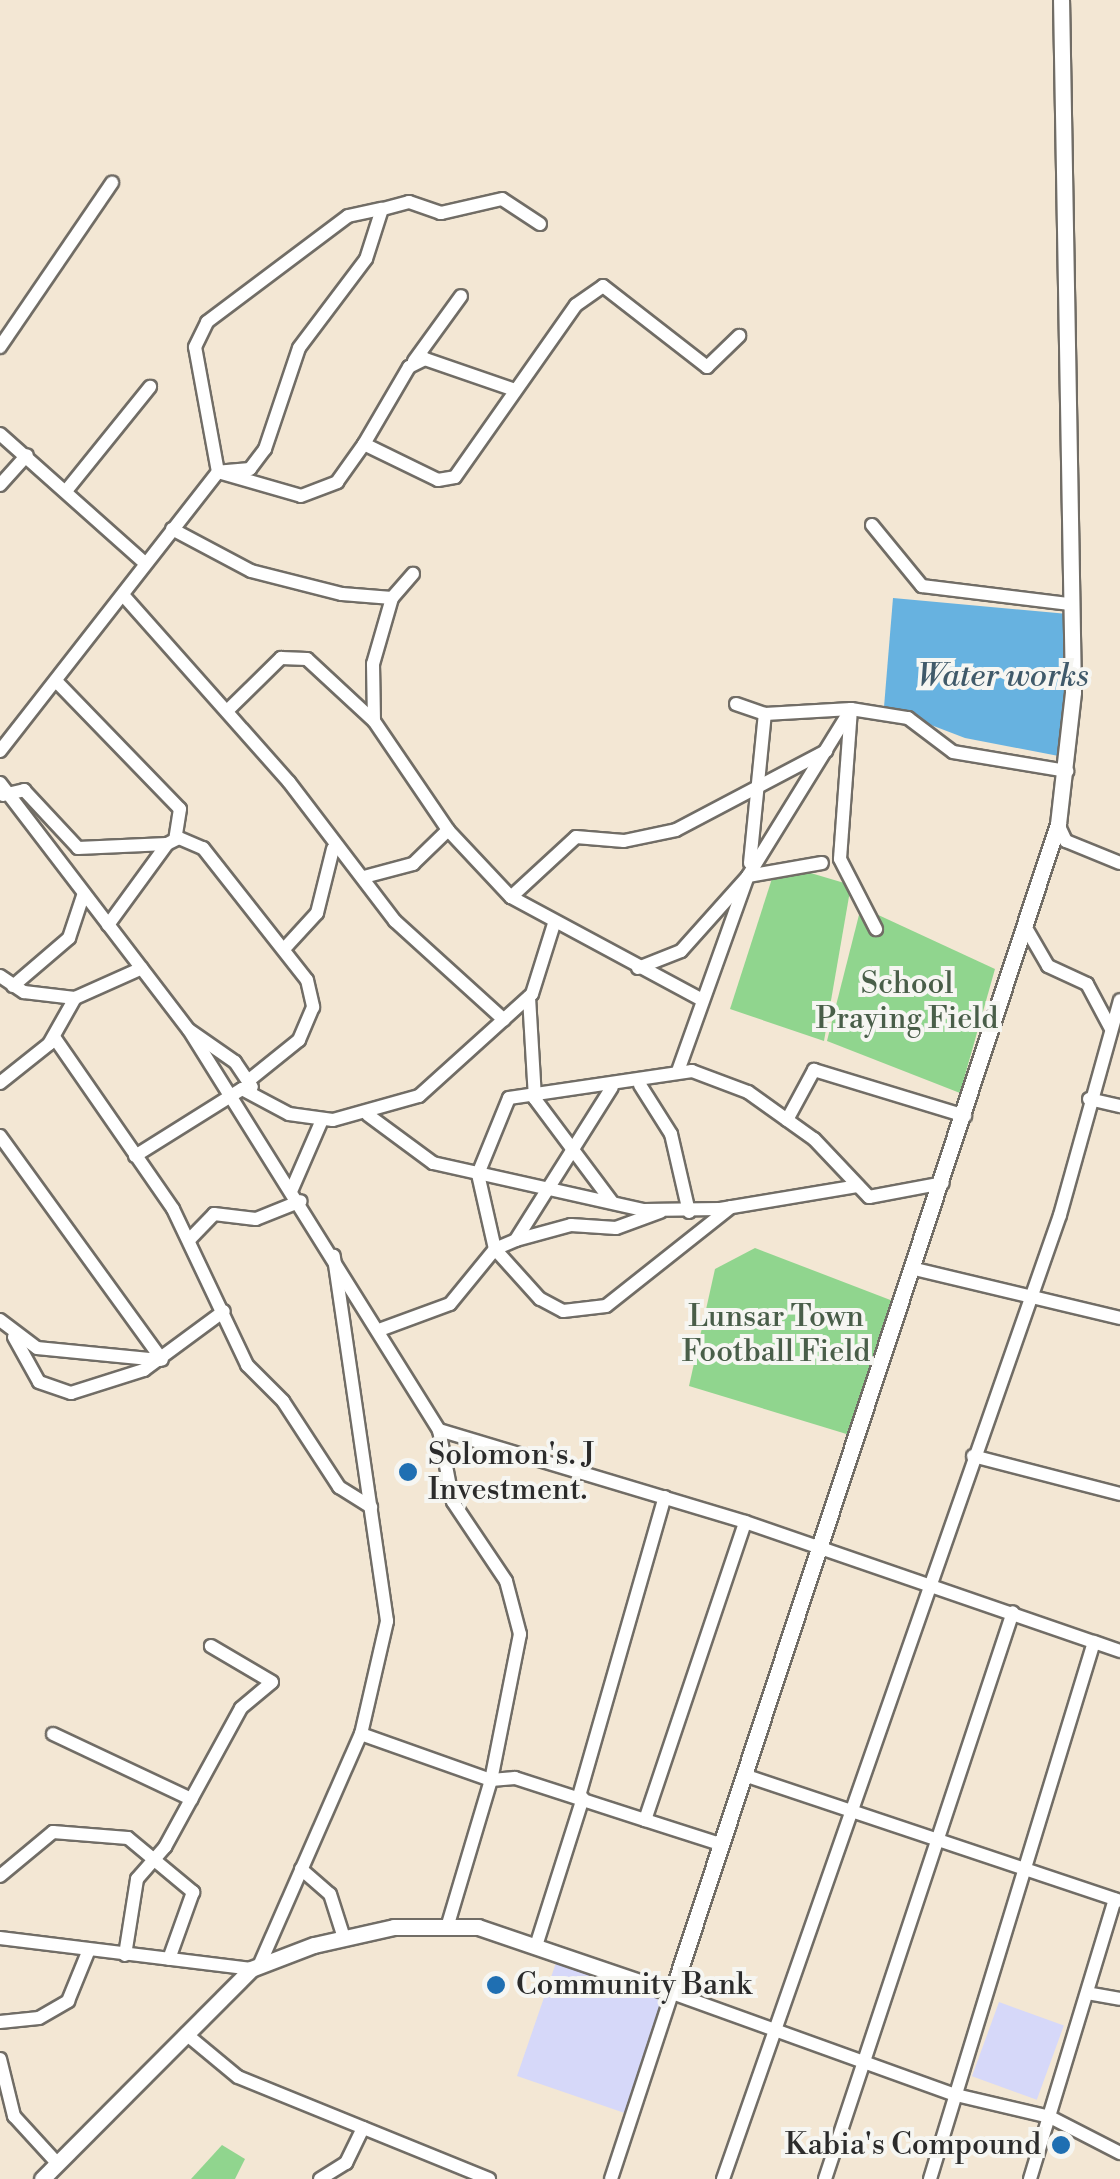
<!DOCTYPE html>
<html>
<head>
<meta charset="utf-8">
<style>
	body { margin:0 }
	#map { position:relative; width:1120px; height:2179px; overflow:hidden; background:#f3e7d4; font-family:"Libre Bodoni",serif }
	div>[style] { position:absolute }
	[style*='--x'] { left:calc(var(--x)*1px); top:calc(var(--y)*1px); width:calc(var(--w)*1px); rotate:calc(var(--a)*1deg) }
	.built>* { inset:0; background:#d6d8f9; transform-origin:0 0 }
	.green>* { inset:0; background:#90d58e }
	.water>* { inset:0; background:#67b2e0 }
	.roads { filter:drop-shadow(2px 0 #716d66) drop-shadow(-2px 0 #716d66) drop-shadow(0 2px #716d66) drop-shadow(0 -2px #716d66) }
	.minor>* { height:12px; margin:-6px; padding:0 6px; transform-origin:6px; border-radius:6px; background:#fff }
	.tertiary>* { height:15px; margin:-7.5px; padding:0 7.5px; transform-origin:7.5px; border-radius:7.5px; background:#fff }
	.dots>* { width:28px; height:28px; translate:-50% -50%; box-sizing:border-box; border:5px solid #f6f6f2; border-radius:50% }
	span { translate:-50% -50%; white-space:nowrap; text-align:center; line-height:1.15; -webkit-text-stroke:8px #f6f6f2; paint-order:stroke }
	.park-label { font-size:30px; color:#495e49 }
	.poi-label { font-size:30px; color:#2b2b2b }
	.left { translate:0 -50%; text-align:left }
	.right { translate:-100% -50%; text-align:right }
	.water-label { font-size:32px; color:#405a6a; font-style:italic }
</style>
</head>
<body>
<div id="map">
	<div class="built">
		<div style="left:559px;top:1954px;width:120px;height:129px;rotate:19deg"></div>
		<div style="left:999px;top:2002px;width:69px;height:79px;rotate:20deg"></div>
	</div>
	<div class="green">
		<div style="clip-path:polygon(777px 863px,851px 885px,824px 1041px,730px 1009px)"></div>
		<div style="clip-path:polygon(861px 907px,995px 969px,960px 1093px,827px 1041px)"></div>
		<div style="clip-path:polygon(755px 1248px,893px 1301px,853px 1436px,689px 1386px,715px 1269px)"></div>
		<div style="clip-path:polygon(222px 2145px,245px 2159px,235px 2179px,191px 2179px)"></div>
	</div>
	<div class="water">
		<div style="clip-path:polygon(893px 598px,1068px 614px,1069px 758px,965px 738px,884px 707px)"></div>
	</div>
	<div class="roads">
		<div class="minor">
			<div style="--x:540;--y:224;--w:45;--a:-146.7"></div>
			<div style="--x:502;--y:199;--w:63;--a:167.1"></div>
			<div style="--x:441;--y:213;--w:34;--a:-161"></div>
			<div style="--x:409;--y:202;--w:28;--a:165"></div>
			<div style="--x:382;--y:209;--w:52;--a:107.7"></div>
			<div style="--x:366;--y:259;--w:111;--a:127"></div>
			<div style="--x:299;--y:348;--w:107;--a:108.6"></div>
			<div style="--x:265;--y:449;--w:25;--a:127"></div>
			<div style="--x:250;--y:469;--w:32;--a:175"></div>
			<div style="--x:218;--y:472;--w:86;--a:16.1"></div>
			<div style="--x:301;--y:496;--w:39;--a:-21"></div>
			<div style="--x:337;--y:482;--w:47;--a:-54.6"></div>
			<div style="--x:364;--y:444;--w:82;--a:25.9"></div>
			<div style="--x:438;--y:480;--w:17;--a:-10"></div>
			<div style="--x:455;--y:477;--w:210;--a:-54.9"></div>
			<div style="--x:576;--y:305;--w:33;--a:-35"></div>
			<div style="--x:603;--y:286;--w:132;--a:37.9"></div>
			<div style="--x:707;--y:367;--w:45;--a:-44.1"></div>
			<div style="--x:0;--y:347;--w:199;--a:-55.7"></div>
			<div style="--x:414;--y:361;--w:80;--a:-54.1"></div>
			<div style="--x:0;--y:434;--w:194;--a:41.7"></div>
			<div style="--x:364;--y:444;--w:89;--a:-59.7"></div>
			<div style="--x:409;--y:367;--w:18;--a:-27"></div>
			<div style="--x:425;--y:359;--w:92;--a:19"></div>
			<div style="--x:0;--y:485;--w:40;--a:-48"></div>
			<div style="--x:66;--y:491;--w:134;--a:-51.1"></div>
			<div style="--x:872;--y:525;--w:79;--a:50.7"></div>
			<div style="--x:922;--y:586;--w:147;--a:7"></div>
			<div style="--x:172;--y:529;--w:89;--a:28"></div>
			<div style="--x:251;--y:571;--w:94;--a:14.2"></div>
			<div style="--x:342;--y:594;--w:50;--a:4.6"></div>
			<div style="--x:392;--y:598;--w:32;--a:-49"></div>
			<div style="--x:123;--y:595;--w:250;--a:48.4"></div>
			<div style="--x:289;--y:782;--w:175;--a:52.7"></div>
			<div style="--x:395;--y:921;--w:147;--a:42.2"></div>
			<div style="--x:56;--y:681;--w:178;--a:45.9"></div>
			<div style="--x:180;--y:809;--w:30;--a:99"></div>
			<div style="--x:736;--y:704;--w:31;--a:19"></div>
			<div style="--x:765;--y:714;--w:86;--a:-3.3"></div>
			<div style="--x:851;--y:709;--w:150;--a:94.2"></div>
			<div style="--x:840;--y:859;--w:79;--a:62.8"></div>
			<div style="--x:227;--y:711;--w:76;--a:-44.5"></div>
			<div style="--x:281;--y:658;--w:26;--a:2"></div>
			<div style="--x:307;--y:659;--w:91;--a:42.8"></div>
			<div style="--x:374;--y:721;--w:132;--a:55.8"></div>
			<div style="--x:448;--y:830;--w:92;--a:46.8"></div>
			<div style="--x:511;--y:897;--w:217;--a:28.3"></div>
			<div style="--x:374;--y:721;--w:57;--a:-91"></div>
			<div style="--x:373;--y:664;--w:69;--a:-73.9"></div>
			<div style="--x:0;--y:751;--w:354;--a:-52"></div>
			<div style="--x:218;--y:472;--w:127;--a:-100.4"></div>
			<div style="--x:195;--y:347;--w:28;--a:-64"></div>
			<div style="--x:207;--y:322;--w:176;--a:-36.9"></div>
			<div style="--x:348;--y:216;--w:35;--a:-12"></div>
			<div style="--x:0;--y:783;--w:311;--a:52.6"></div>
			<div style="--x:189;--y:1030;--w:472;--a:58"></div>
			<div style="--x:439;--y:1430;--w:320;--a:16.7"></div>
			<div style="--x:745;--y:1522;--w:369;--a:19"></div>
			<div style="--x:3;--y:795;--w:22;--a:-13"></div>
			<div style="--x:24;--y:790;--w:79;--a:47"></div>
			<div style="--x:78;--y:848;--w:89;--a:-2.6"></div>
			<div style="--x:1058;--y:824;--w:19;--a:65"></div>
			<div style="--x:1066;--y:841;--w:58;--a:22.2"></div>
			<div style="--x:750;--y:863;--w:150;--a:-84.3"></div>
			<div style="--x:364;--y:877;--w:51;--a:-14.9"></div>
			<div style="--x:413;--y:864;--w:49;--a:-44.2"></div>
			<div style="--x:511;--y:897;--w:88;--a:-42.7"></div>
			<div style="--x:576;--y:837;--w:48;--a:4.8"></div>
			<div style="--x:624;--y:841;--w:53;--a:-11.9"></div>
			<div style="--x:676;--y:830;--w:170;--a:-27.8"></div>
			<div style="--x:108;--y:925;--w:100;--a:-53.9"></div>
			<div style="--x:167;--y:844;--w:13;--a:-27"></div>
			<div style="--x:179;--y:838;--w:26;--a:23"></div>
			<div style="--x:203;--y:848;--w:168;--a:51.8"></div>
			<div style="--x:307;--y:980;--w:28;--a:77"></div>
			<div style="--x:313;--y:1007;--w:36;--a:113"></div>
			<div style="--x:299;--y:1040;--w:65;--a:141.2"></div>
			<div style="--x:1026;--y:928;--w:44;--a:59.9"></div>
			<div style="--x:1048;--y:966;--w:43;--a:24.8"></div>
			<div style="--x:1087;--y:984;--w:49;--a:61.9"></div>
			<div style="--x:284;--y:949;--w:49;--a:-47.5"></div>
			<div style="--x:317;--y:913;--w:66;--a:-76"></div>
			<div style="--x:638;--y:968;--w:46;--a:-21.6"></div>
			<div style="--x:681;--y:951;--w:101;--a:-48.2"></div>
			<div style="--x:748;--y:876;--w:75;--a:-10"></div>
			<div style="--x:0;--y:976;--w:29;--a:34"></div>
			<div style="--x:24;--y:992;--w:51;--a:6.7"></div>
			<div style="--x:75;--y:998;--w:73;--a:-24.1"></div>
			<div style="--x:13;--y:986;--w:74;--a:-40.6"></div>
			<div style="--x:69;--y:938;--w:47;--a:-71.6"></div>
			<div style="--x:529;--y:997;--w:102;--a:86.6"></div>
			<div style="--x:535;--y:1099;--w:129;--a:53.2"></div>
			<div style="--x:189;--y:1030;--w:56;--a:34.8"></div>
			<div style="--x:235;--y:1062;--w:30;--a:56"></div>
			<div style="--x:54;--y:1037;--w:209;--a:55.3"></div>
			<div style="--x:173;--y:1209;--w:173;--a:64.6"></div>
			<div style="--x:247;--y:1365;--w:51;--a:45"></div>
			<div style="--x:283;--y:1401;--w:103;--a:56.9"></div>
			<div style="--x:339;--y:1487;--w:38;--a:32"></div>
			<div style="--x:678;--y:1071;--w:207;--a:-70.3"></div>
			<div style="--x:748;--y:876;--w:196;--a:-58.3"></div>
			<div style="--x:851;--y:709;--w:58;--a:9"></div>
			<div style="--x:908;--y:718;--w:56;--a:37.1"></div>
			<div style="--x:953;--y:752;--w:116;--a:9.5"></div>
			<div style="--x:0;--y:1083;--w:63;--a:-38.5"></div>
			<div style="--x:49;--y:1044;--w:53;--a:-60.5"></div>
			<div style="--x:640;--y:1085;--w:58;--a:57.7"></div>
			<div style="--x:671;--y:1134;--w:80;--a:77"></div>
			<div style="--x:1089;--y:1099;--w:32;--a:13"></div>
			<div style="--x:368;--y:1115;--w:81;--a:36.4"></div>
			<div style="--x:433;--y:1163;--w:216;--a:12.6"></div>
			<div style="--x:644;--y:1210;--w:76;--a:-0.8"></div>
			<div style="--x:720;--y:1209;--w:139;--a:-9.5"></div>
			<div style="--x:787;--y:1120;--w:57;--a:-61.6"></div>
			<div style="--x:814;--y:1070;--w:158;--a:16.9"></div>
			<div style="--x:0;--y:1136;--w:276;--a:54.1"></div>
			<div style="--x:135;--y:1156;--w:126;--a:-32.1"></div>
			<div style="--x:242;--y:1089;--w:53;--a:28"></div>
			<div style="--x:289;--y:1114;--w:44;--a:7.8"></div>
			<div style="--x:333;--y:1120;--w:89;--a:-15.6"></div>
			<div style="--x:419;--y:1096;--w:152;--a:-42.1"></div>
			<div style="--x:532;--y:994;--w:73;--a:-72.6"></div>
			<div style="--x:292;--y:1189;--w:75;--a:-66.5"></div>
			<div style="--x:731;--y:1207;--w:159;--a:141.6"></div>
			<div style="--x:606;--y:1306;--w:43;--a:173.4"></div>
			<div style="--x:563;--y:1311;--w:26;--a:-152"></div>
			<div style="--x:540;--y:1299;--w:67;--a:-132"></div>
			<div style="--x:495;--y:1249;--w:77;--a:-102.8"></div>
			<div style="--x:478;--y:1174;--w:82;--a:-67.8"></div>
			<div style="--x:509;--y:1098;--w:185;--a:-8.4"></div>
			<div style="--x:692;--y:1071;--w:60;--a:20.6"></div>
			<div style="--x:748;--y:1092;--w:81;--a:35.5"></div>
			<div style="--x:814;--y:1139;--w:80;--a:46.5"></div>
			<div style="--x:869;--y:1197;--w:75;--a:-10.7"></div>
			<div style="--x:517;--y:1238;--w:178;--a:-57.8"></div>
			<div style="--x:189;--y:1240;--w:36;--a:-46"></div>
			<div style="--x:214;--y:1214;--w:42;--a:6.8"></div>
			<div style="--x:256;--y:1219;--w:48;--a:-21.8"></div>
			<div style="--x:915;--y:1269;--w:211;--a:13.4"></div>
			<div style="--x:0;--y:1320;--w:46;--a:37.1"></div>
			<div style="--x:37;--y:1348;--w:123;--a:5.6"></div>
			<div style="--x:382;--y:1329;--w:72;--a:-20.2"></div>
			<div style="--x:450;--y:1304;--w:71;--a:-50.7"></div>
			<div style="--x:495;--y:1249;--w:23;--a:-23"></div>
			<div style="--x:516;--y:1240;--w:57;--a:-15.3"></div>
			<div style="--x:571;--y:1225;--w:45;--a:3.8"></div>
			<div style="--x:616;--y:1228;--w:47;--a:-20"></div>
			<div style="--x:14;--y:1337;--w:51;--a:60.9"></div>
			<div style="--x:39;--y:1382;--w:34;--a:19"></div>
			<div style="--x:71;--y:1393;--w:77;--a:-17.5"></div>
			<div style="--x:144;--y:1370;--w:99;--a:-36.4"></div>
			<div style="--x:439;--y:1430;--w:73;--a:79"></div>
			<div style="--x:453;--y:1502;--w:95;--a:56.1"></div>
			<div style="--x:506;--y:1581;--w:55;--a:75.2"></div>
			<div style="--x:520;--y:1634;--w:149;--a:101.2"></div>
			<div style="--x:491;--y:1780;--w:24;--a:-5"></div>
			<div style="--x:515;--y:1778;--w:137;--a:17.9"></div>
			<div style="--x:645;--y:1820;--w:314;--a:-71.4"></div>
			<div style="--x:973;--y:1456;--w:152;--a:14.5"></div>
			<div style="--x:53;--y:1734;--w:153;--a:25.2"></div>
			<div style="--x:361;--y:1734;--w:138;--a:19.5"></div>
			<div style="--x:491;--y:1780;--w:150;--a:106.6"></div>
			<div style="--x:747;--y:1776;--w:393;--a:18.5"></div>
			<div style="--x:579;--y:1796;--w:311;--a:-74"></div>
			<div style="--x:645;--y:1820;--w:82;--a:17.8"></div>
			<div style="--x:301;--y:1869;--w:38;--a:41"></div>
			<div style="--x:330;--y:1894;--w:46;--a:72.3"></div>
			<div style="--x:0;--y:1876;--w:69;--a:-39.7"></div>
			<div style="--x:53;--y:1832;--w:75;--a:4.6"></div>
			<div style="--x:128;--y:1838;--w:85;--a:39.7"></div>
			<div style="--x:193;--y:1892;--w:71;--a:109.7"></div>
			<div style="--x:0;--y:1938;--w:253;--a:7"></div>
			<div style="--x:536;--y:1946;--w:155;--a:-72.4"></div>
			<div style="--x:125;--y:1955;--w:77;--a:-81"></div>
			<div style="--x:137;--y:1879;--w:43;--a:-48.8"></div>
			<div style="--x:165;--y:1847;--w:158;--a:-61.3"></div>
			<div style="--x:241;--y:1708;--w:40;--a:-40"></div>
			<div style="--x:272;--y:1682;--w:71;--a:-149.5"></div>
			<div style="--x:259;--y:1966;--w:253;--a:-66.3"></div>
			<div style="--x:361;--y:1734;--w:116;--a:-77"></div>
			<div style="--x:387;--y:1621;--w:369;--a:-98.3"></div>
			<div style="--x:1092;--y:1994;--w:28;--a:10"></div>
			<div style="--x:0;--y:2022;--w:39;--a:-6"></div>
			<div style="--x:39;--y:2018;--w:34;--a:-30"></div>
			<div style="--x:68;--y:2001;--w:53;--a:-67.8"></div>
			<div style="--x:186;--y:2034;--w:67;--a:39.6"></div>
			<div style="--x:238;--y:2077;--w:271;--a:22.1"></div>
			<div style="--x:0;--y:2059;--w:59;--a:76.2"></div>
			<div style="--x:14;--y:2116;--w:64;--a:47.5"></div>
			<div style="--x:320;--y:2179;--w:31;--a:-32"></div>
			<div style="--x:346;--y:2163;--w:39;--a:-64"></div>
			<div style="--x:611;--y:2179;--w:196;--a:-71.8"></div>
			<div style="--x:672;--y:1993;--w:302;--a:19.8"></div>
			<div style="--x:956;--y:2095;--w:97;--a:13.2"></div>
			<div style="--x:1050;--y:2117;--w:79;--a:27.2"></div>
			<div style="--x:723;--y:2179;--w:1021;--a:-70.73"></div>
			<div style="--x:1060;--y:1215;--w:223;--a:-74.4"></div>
			<div style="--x:825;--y:2179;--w:597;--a:-71.66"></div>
			<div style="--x:930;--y:2179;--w:561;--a:-73.02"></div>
			<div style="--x:1094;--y:1642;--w:28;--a:19"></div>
			<div style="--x:1030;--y:2179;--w:292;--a:-73.1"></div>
		</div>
		<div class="tertiary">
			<div style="--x:42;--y:2179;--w:296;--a:-45.1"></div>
			<div style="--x:251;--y:1969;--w:67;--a:-20.9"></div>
			<div style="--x:314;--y:1945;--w:82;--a:-12.7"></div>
			<div style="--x:394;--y:1927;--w:84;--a:0"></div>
			<div style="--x:478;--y:1927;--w:205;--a:18.8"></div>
			<div style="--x:672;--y:1993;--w:1231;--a:-71.73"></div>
			<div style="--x:1058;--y:824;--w:133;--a:-83.5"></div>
			<div style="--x:1073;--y:692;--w:692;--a:-90.99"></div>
		</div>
	</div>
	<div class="dots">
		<div style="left:408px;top:1472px;background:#1f6fb2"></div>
		<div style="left:496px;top:1985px;background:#1f6fb2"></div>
		<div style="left:1061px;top:2145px;background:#1f6fb2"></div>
	</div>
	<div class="park-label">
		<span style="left:907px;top:1001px">School<br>Praying Field</span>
		<span style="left:776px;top:1334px">Lunsar Town<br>Football Field</span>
	</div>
	<div class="poi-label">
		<span class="left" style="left:428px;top:1472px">Solomon's. J<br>Investment.</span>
		<span class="left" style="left:516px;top:1985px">Community Bank</span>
		<span class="right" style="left:1041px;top:2145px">Kabia's Compound</span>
	</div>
	<div class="water-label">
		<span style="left:1003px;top:676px">Water works</span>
	</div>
</div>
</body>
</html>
